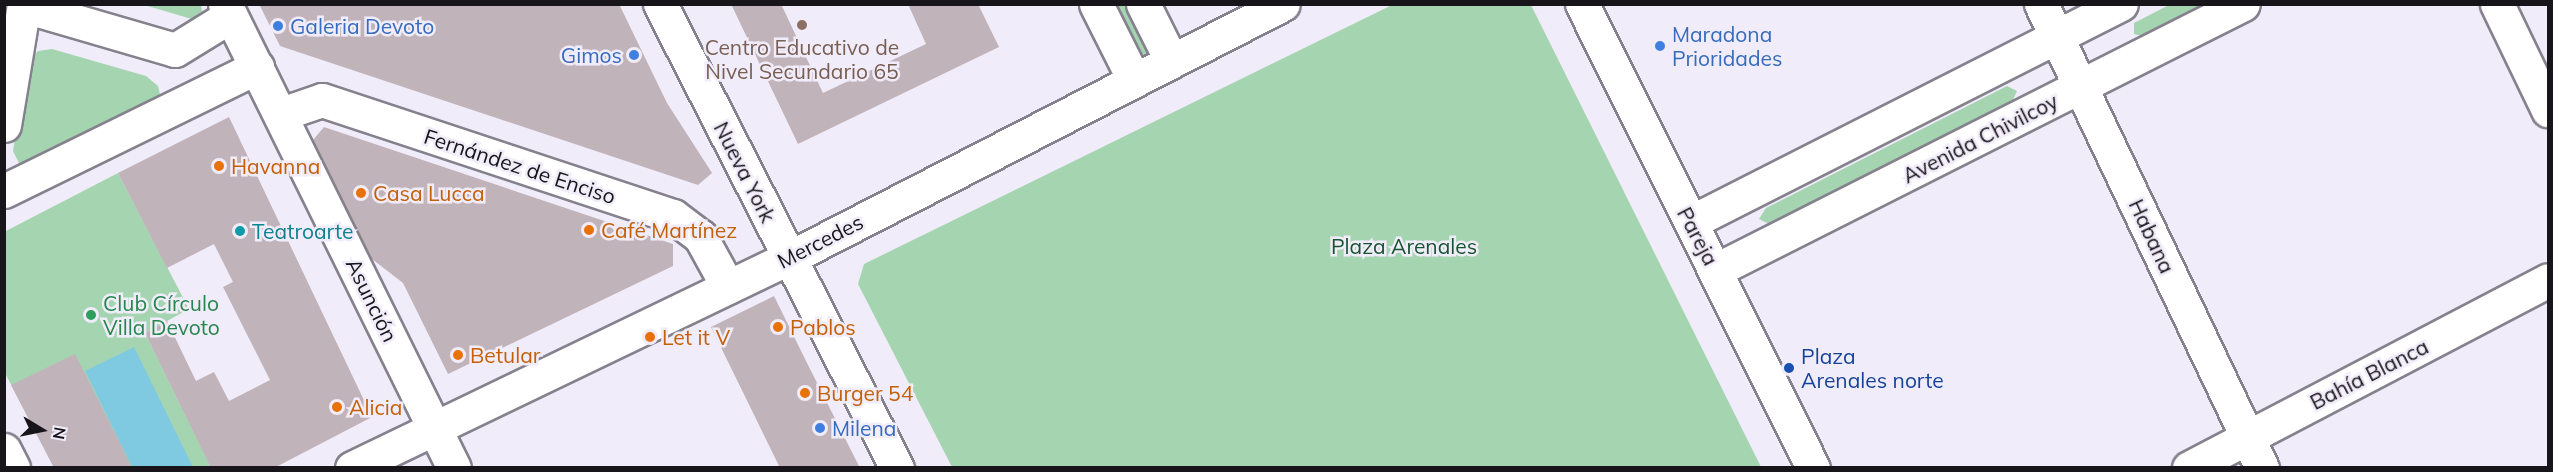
<!DOCTYPE html>
<html>
<head>
<meta charset="utf-8">
<style>
	body { margin:0 }
	#map { position:relative; width:2553px; height:472px; overflow:hidden; background:#f1ecf9; font-family:Mulish,sans-serif }
	div>[style] { position:absolute }
	[style*='--x'] { left:calc(var(--x)*1px); top:calc(var(--y)*1px); width:calc(var(--w)*1px); rotate:calc(var(--a)*1deg) }
	.green>* { inset:0; background:#a5d4b1 }
	.water>* { inset:0; background:#80cae1 }
	.building>* { inset:0; background:#c1b3ba }
	.roads { filter:drop-shadow(2px 0 #85818d) drop-shadow(-2px 0 #85818d) drop-shadow(0 2px #85818d) drop-shadow(0 -2px #85818d) }
	.minor>* { height:33px; margin:-16.5px; padding:0 16.5px; transform-origin:16.5px; border-radius:16.5px; background:#fff }
	.dots>* { width:16px; height:16px; translate:-50% -50%; box-sizing:border-box; border:3px solid #f1ecf9; border-radius:50% }
	span { translate:-50% -50%; white-space:nowrap; text-align:center; line-height:1.15; -webkit-text-stroke:5px #f1ecf9; paint-order:stroke }
	.shop-label { font-size:21px; color:#366cbe }
	.left { translate:0 -50%; text-align:left }
	.right { translate:-100% -50%; text-align:right }
	.education-label { font-size:21px; color:#785e54 }
	.street-label { font-size:21px; color:#171519 }
	.food-label { font-size:21px; color:#c56008 }
	.culture-label { font-size:21px; color:#0d838f }
	.park-label { font-size:21px; color:#17542f }
	.leisure-label { font-size:21px; color:#27864d }
	.transit-label { font-size:21px; color:#164399 }
	.frame { position:absolute; inset:0; border:6px solid #171519; pointer-events:none }
	.north { position:absolute; left:12px; top:400px; width:60px; height:60px; -webkit-text-stroke:4px #f1ecf9; paint-order:stroke; rotate:100deg; font-size:16px; font-weight:700; line-height:24px; text-align:center; color:#171519 }
	.north::after { content:''; display:block; margin:auto; width:21px; height:27px; background:#171519; clip-path:polygon(50% 0,100% 100%,50% 72%,0 100%) }
</style>
</head>
<body>
<div id="map">
	<div class="green">
		<div style="clip-path:polygon(144px 5px,201px 5px,202px 11px,192px 19px)"></div>
		<div style="clip-path:polygon(1096px 5px,1143px 5px,1171px 60px,1144px 74px)"></div>
		<div style="clip-path:polygon(1392px 5px,1531px 5px,1761px 467px,952px 467px,858px 284px,864px 264px)"></div>
		<div style="clip-path:polygon(2169px 5px,2204px 5px,2142px 36px,2134px 34px,2134px 23px)"></div>
		<div style="clip-path:polygon(52px 49px,146px 76px,158px 86px,161px 99px,21px 167px,13px 151px,27px 62px,38px 51px)"></div>
		<div style="clip-path:polygon(2007px 86px,2017px 91px,2012px 102px,1769px 224px,1759px 219px,1766px 208px)"></div>
		<div style="clip-path:polygon(118px 173px,189px 309px,145px 333px,211px 467px,54px 467px,5px 373px,4px 232px)"></div>
	</div>
	<div class="water">
		<div style="clip-path:polygon(134px 347px,193px 467px,132px 467px,85px 371px)"></div>
	</div>
	<div class="building">
		<div style="clip-path:polygon(259px 4px,619px 4px,667px 103px,712px 173px,698px 185px,280px 46px)"></div>
		<div style="clip-path:polygon(731px 4px,781px 4px,823px 93px,926px 44px,908px 4px,978px 4px,999px 47px,798px 144px)"></div>
		<div style="clip-path:polygon(229px 117px,372px 417px,274px 468px,211px 468px,145px 333px,167px 321px,196px 381px,214px 372px,229px 401px,270px 380px,223px 287px,233px 282px,214px 244px,167px 268px,118px 173px)"></div>
		<div style="clip-path:polygon(324px 127px,673px 244px,673px 266px,448px 374px,403px 283px,372px 259px,313px 140px)"></div>
		<div style="clip-path:polygon(774px 296px,808px 365px,860px 468px,780px 468px,711px 327px)"></div>
		<div style="clip-path:polygon(75px 354px,123px 449px,132px 468px,54px 468px,11px 385px)"></div>
	</div>
	<div class="roads">
		<div class="minor">
			<div style="--x:225;--y:4;--w:517;--a:63.73"></div>
			<div style="--x:660;--y:4;--w:521;--a:62.94"></div>
			<div style="--x:1096;--y:4;--w:83;--a:63.4"></div>
			<div style="--x:1143;--y:4;--w:63;--a:63.4"></div>
			<div style="--x:1582;--y:4;--w:518;--a:63.53"></div>
			<div style="--x:2041;--y:4;--w:514;--a:64.53"></div>
			<div style="--x:2497;--y:4;--w:118;--a:64.3"></div>
			<div style="--x:24;--y:6;--w:157;--a:16.2"></div>
			<div style="--x:175;--y:50;--w:65;--a:-31.7"></div>
			<div style="--x:281;--y:114;--w:43;--a:-18.9"></div>
			<div style="--x:322;--y:100;--w:370;--a:18.3"></div>
			<div style="--x:673;--y:216;--w:34;--a:37"></div>
			<div style="--x:700;--y:236;--w:58;--a:61.2"></div>
			<div style="--x:4;--y:125;--w:123;--a:-80.6"></div>
			<div style="--x:4;--y:191;--w:282;--a:-26.1"></div>
			<div style="--x:1691;--y:222;--w:482;--a:-26.9"></div>
			<div style="--x:1716;--y:270;--w:590;--a:-26.78"></div>
			<div style="--x:4;--y:450;--w:20;--a:63"></div>
			<div style="--x:352;--y:468;--w:485;--a:-25.7"></div>
			<div style="--x:789;--y:258;--w:555;--a:-27.21"></div>
			<div style="--x:2189;--y:468;--w:405;--a:-27.6"></div>
		</div>
	</div>
	<div class="dots">
		<div style="left:802px;top:25px;background:#8d6e63"></div>
		<div style="left:278px;top:26px;background:#3f7fe0"></div>
		<div style="left:1660px;top:46px;background:#3f7fe0"></div>
		<div style="left:634px;top:55px;background:#3f7fe0"></div>
		<div style="left:219px;top:166px;background:#e8710a"></div>
		<div style="left:361px;top:193px;background:#e8710a"></div>
		<div style="left:589px;top:230px;background:#e8710a"></div>
		<div style="left:240px;top:231px;background:#0f9aa8"></div>
		<div style="left:91px;top:315px;background:#2e9e5b"></div>
		<div style="left:778px;top:327px;background:#e8710a"></div>
		<div style="left:650px;top:337px;background:#e8710a"></div>
		<div style="left:458px;top:355px;background:#e8710a"></div>
		<div style="left:1789px;top:368px;background:#1a4fb4"></div>
		<div style="left:805px;top:393px;background:#e8710a"></div>
		<div style="left:337px;top:407px;background:#e8710a"></div>
		<div style="left:820px;top:428px;background:#3f7fe0"></div>
	</div>
	<div class="shop-label">
		<span class="left" style="left:290px;top:26px">Galeria Devoto</span>
		<span class="left" style="left:1672px;top:46px">Maradona<br>Prioridades</span>
		<span class="right" style="left:622px;top:55px">Gimos</span>
		<span class="left" style="left:832px;top:428px">Milena</span>
	</div>
	<div class="education-label">
		<span style="left:802px;top:59px">Centro Educativo de<br>Nivel Secundario 65</span>
	</div>
	<div class="street-label">
		<span style="left:1980px;top:138px;rotate:-27deg">Avenida Chivilcoy</span>
		<span style="left:520px;top:166px;rotate:18deg">Fernández de Enciso</span>
		<span style="left:745px;top:172px;rotate:63deg">Nueva York</span>
		<span style="left:1698px;top:236px;rotate:62deg">Pareja</span>
		<span style="left:2152px;top:236px;rotate:65deg">Habana</span>
		<span style="left:820px;top:241px;rotate:-27deg">Mercedes</span>
		<span style="left:372px;top:300px;rotate:64deg">Asunción</span>
		<span style="left:2369px;top:374px;rotate:-27deg">Bahía Blanca</span>
	</div>
	<div class="food-label">
		<span class="left" style="left:231px;top:166px">Havanna</span>
		<span class="left" style="left:373px;top:193px">Casa Lucca</span>
		<span class="left" style="left:601px;top:230px">Café Martínez</span>
		<span class="left" style="left:790px;top:327px">Pablos</span>
		<span class="left" style="left:662px;top:337px">Let it V</span>
		<span class="left" style="left:470px;top:355px">Betular</span>
		<span class="left" style="left:817px;top:393px">Burger 54</span>
		<span class="left" style="left:349px;top:407px">Alicia</span>
	</div>
	<div class="culture-label">
		<span class="left" style="left:252px;top:231px">Teatroarte</span>
	</div>
	<div class="park-label">
		<span style="left:1404px;top:246px">Plaza Arenales</span>
	</div>
	<div class="leisure-label">
		<span class="left" style="left:103px;top:315px">Club Círculo<br>Villa Devoto</span>
	</div>
	<div class="transit-label">
		<span class="left" style="left:1801px;top:368px">Plaza<br>Arenales norte</span>
	</div>
	<div class="frame"></div>
	<div class="north">N</div>
</div>
</body>
</html>
